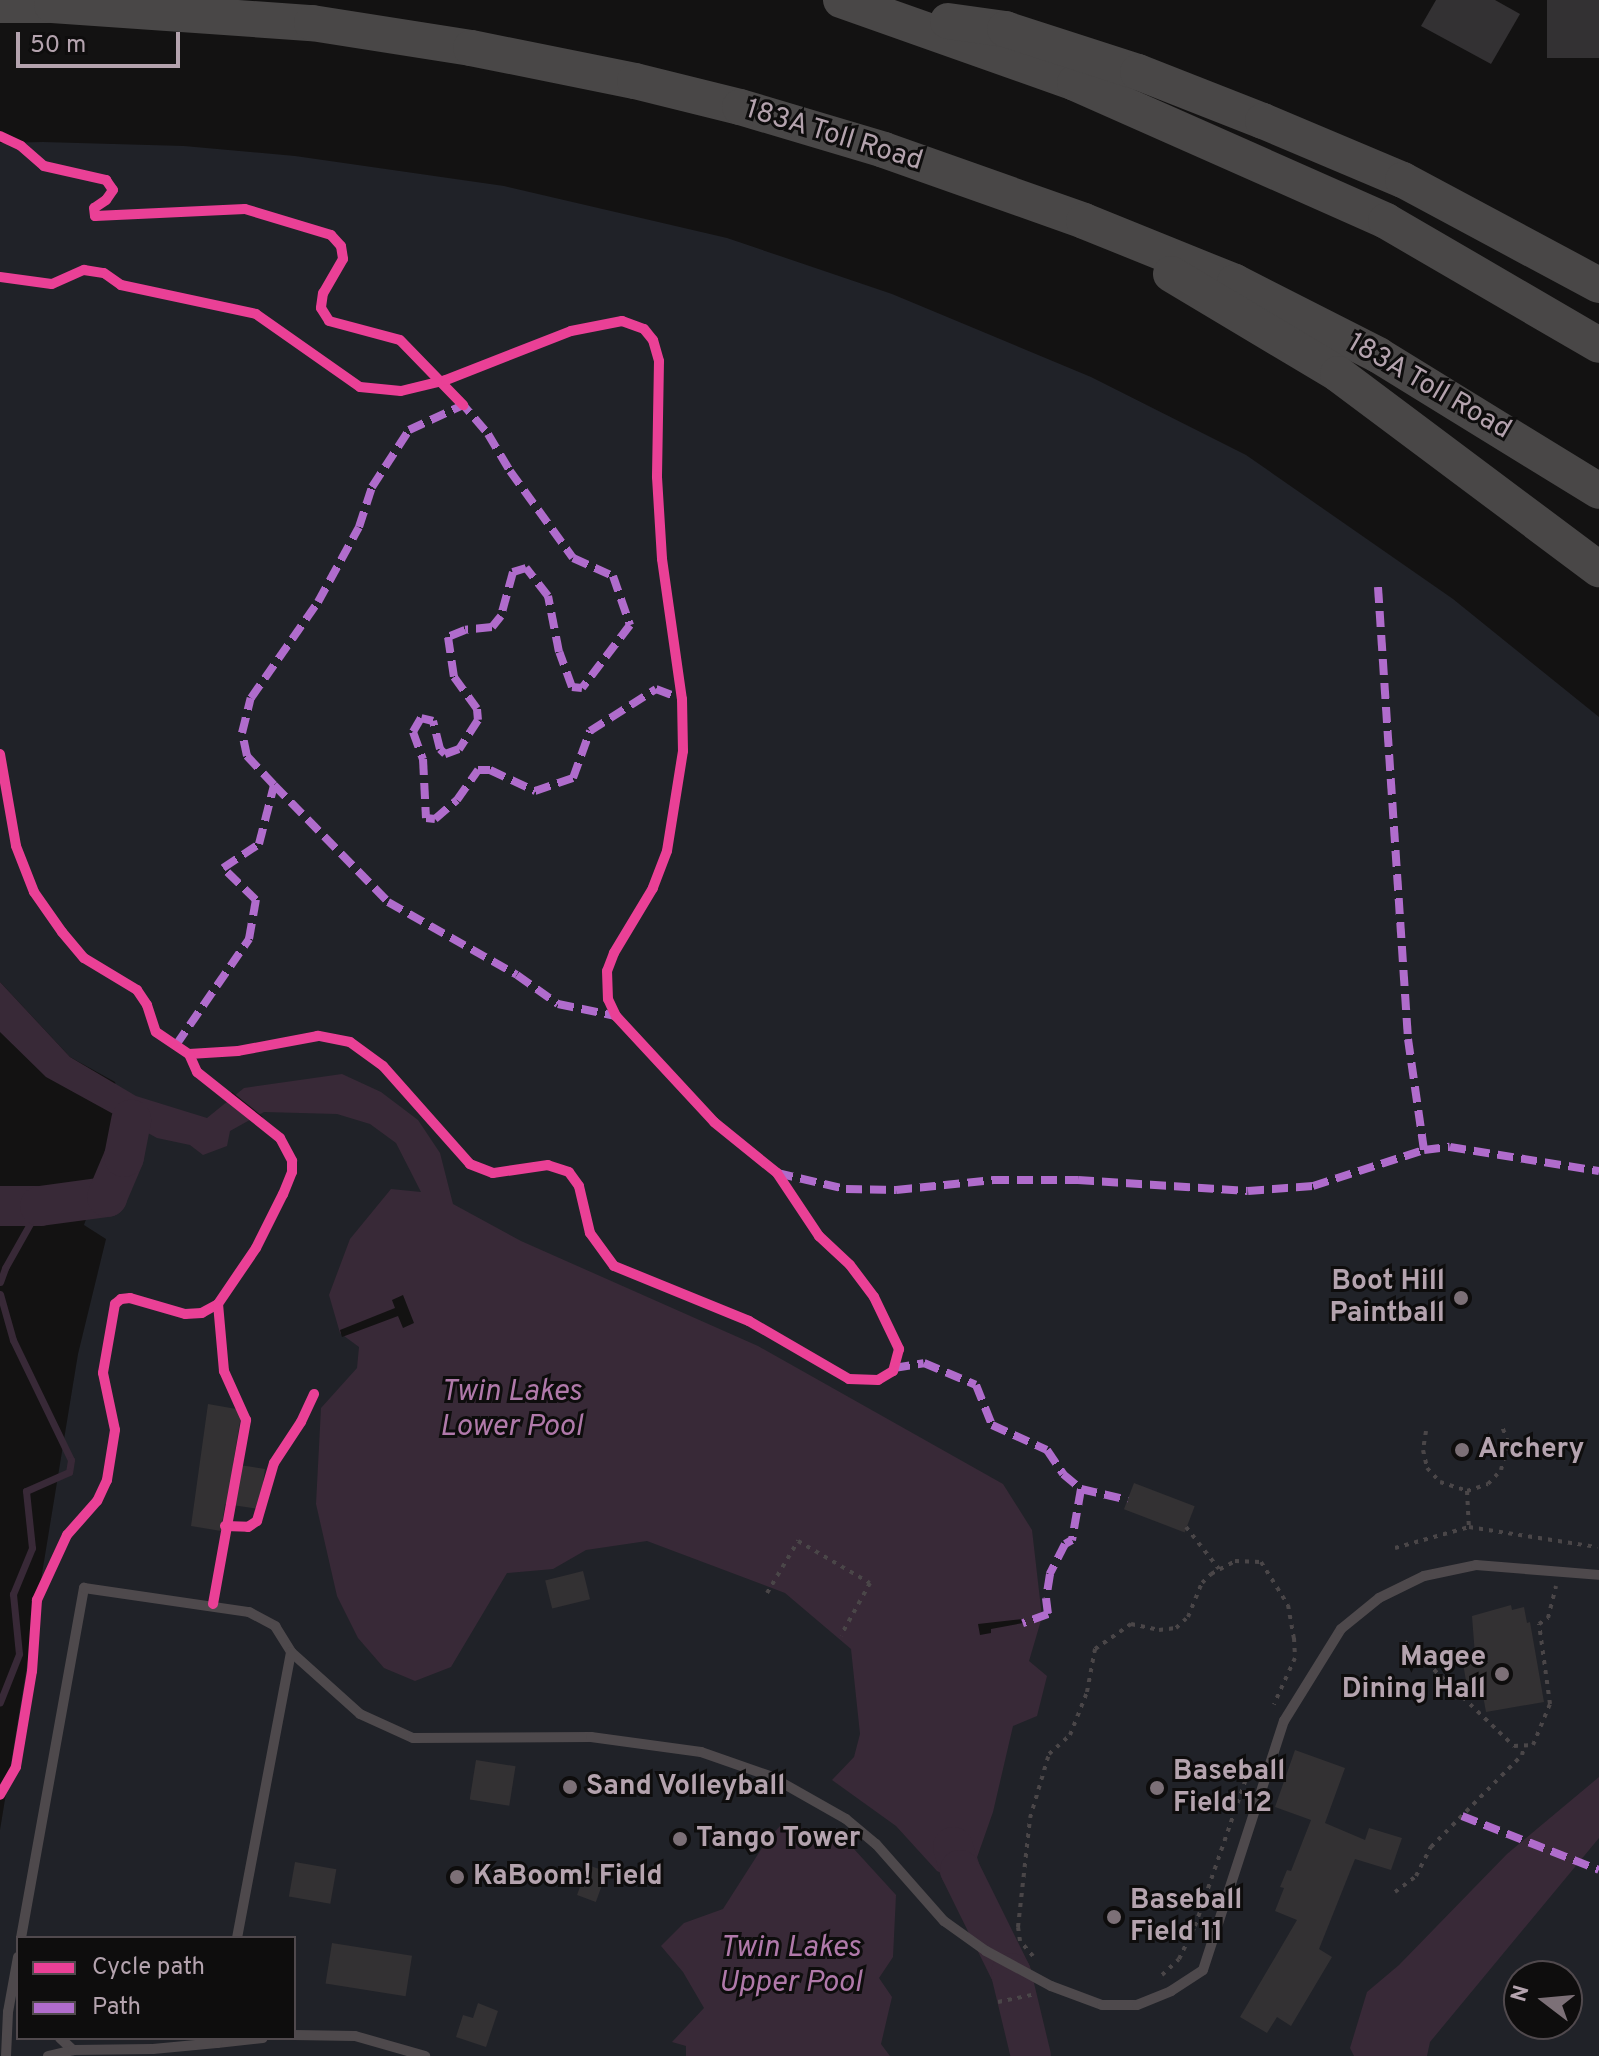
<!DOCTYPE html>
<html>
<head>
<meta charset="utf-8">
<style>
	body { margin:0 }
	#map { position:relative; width:1599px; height:2056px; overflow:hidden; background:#131212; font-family:Overpass,sans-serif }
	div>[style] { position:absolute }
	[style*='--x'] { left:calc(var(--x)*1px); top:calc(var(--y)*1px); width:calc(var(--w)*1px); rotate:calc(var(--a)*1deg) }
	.green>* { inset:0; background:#202228 }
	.water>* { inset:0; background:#382937 }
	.pier>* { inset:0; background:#131212 }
	.stream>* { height:7px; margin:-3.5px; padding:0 3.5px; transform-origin:3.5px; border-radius:3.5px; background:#382937 }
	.river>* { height:40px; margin:-20px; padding:0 20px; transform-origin:20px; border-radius:20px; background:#382937 }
	.building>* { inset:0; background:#333133; transform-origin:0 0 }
	.path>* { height:4px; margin-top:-2px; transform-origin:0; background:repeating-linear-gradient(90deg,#4a4648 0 4px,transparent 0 10px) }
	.service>* { height:10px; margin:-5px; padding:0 5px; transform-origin:5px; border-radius:5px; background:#4e494c }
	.motorway>* { height:36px; margin:-18px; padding:0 18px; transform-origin:18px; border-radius:18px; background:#494747 }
	.quiet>* { height:8px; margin-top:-4px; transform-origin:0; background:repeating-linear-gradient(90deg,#b06ccc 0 16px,transparent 0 24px) }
	.cycleway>* { height:10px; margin:-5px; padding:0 5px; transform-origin:5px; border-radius:5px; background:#ea4096 }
	.dots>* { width:22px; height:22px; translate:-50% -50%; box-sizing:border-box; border:4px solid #0e0d0d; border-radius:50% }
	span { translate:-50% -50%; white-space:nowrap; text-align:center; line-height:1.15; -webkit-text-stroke:6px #0e0d0d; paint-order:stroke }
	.street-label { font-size:28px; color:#b4a3ae }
	.poi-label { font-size:28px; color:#b4a3ae; font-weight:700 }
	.right { translate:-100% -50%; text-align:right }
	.left { translate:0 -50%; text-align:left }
	.water-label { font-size:30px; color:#b079aa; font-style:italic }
	.legend { position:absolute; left:16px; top:1936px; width:280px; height:104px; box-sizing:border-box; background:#0e0d0d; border:2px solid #50494d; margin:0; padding:10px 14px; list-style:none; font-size:24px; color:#b4a3ae }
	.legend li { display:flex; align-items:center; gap:16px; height:40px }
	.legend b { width:40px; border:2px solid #50494d }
	.north { position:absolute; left:1503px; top:1960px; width:80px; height:80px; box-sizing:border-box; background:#0e0d0d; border:2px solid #50494d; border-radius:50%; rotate:286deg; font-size:22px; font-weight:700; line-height:32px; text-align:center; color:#b4a3ae }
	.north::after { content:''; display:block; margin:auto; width:28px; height:36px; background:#7c7077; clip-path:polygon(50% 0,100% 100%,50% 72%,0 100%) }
	.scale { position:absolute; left:16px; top:32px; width:164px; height:36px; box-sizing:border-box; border:4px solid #b4a3ae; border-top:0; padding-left:10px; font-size:24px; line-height:28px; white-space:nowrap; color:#b4a3ae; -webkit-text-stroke:6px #0e0d0d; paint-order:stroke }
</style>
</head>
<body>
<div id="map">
	<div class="green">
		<div style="clip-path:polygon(evenodd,43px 142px,184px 146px,295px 156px,504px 186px,727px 238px,892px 294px,1091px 377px,1246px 455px,1453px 599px,1599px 717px,1599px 2056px,0 2056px,0 1830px,78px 1354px,106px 1239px,84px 1225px,121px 1116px,115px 1082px,70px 1057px,0 982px,0 143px,43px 142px,18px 1938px,294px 1938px,294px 2038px,18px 2038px,18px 1938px,43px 142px,1519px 1976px,1567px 1976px,1567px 2024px,1519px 2024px,1519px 1976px)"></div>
	</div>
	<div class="water">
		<div style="clip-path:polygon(0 982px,70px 1057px,136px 1096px,207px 1118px,244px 1088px,342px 1074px,381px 1092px,418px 1120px,440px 1153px,453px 1204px,521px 1241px,758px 1346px,1003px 1484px,1032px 1530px,1042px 1617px,1029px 1661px,1047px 1676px,1037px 1716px,1013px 1726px,993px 1812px,974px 1866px,981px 1894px,969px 1896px,955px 1891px,956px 1880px,937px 1871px,896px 1826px,832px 1780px,854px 1757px,860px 1734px,851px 1649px,785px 1593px,647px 1541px,586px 1550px,553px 1569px,507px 1573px,451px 1667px,415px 1681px,384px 1668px,358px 1638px,337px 1596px,316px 1504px,321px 1408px,357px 1368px,359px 1347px,340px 1333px,329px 1295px,350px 1239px,391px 1189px,421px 1192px,396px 1143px,370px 1124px,337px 1114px,264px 1112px,230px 1131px,227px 1146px,203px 1155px,190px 1145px,157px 1138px,46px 1077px,0 1032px)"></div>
		<div style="clip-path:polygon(1599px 1777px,1599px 1838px,1430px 2042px,1427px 2056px,1354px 2056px,1350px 2048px,1367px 1992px,1399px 1965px,1507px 1854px)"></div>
		<div style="clip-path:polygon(782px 1824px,819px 1831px,854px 1849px,896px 1895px,893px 1957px,879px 1978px,892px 1997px,881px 2044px,890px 2056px,686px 2056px,686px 2046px,672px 2042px,704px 2008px,683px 1972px,661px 1946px,684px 1923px,723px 1909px,767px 1840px)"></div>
	</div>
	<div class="pier">
		<div style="clip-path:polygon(232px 1092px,263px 1117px,253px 1122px,224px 1099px)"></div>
		<div style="clip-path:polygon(403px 1295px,414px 1323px,403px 1328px,398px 1316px,342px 1337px,340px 1330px,395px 1308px,392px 1300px)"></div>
		<div style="clip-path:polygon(1023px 1619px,1023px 1623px,991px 1629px,991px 1633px,980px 1635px,978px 1624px)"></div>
	</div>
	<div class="stream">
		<div style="--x:0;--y:1282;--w:15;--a:-70"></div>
		<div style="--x:5;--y:1268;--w:71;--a:-60.6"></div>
		<div style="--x:0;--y:1294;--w:48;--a:74.2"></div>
		<div style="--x:13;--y:1340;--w:133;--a:64.2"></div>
		<div style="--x:71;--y:1460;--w:12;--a:99"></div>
		<div style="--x:69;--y:1472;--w:47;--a:156.2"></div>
		<div style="--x:26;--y:1491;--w:57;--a:84"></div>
		<div style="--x:32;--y:1548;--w:50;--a:112.4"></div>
		<div style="--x:13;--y:1594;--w:60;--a:84.3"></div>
		<div style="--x:19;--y:1654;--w:52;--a:111.6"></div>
	</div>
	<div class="river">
		<div style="--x:0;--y:1206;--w:40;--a:0"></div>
		<div style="--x:40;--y:1206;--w:68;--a:-7.7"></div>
		<div style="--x:107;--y:1197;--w:43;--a:-67"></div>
		<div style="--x:124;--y:1157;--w:38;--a:-79"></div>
		<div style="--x:953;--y:1847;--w:24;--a:73"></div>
		<div style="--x:960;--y:1870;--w:115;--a:63.7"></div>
		<div style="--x:1011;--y:1973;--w:85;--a:76.5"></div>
	</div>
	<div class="building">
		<div style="clip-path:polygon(1436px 0,1495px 0,1520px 14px,1491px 64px,1421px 26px)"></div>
		<div style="left:1599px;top:0;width:58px;height:52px;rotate:90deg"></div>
		<div style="clip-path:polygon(208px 1404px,242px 1410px,233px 1464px,265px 1469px,259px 1509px,225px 1504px,221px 1531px,191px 1526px)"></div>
		<div style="left:1134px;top:1483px;width:65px;height:28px;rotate:21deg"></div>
		<div style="left:583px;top:1571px;width:29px;height:39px;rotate:76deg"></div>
		<div style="clip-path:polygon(1511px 1605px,1512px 1610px,1524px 1607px,1527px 1623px,1530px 1622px,1544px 1702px,1486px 1712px,1482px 1690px,1468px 1693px,1462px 1657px,1475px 1655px,1472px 1616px)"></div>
		<div style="clip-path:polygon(1295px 1750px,1345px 1768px,1325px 1823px,1365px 1840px,1369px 1828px,1402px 1838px,1391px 1870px,1355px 1859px,1319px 1949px,1332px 1957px,1291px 2026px,1277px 2017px,1267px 2033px,1240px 2017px,1297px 1920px,1275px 1911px,1284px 1888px,1280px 1887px,1287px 1870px,1291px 1871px,1311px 1820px,1275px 1807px)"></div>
		<div style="left:476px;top:1760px;width:40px;height:40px;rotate:9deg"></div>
		<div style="left:295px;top:1862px;width:42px;height:35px;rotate:10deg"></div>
		<div style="left:588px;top:1865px;width:20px;height:32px;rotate:20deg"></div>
		<div style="left:332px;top:1943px;width:81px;height:41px;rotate:9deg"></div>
		<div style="clip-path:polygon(478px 2003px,498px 2011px,486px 2047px,456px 2037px,463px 2015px,473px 2018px)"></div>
	</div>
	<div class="path">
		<div style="--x:1426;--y:1431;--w:19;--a:99"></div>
		<div style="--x:1423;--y:1450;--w:18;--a:77"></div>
		<div style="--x:1427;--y:1468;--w:19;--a:47"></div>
		<div style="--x:1440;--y:1482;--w:28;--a:18"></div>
		<div style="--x:1467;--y:1491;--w:22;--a:-18"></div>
		<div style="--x:1488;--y:1484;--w:19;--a:-47"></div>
		<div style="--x:1501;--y:1470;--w:29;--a:-76"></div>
		<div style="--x:1508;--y:1442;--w:17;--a:-111"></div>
		<div style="--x:1467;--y:1491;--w:36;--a:87"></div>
		<div style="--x:1186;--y:1527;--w:53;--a:51.8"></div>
		<div style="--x:1395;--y:1548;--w:77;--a:-15.8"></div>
		<div style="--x:1469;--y:1527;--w:130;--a:8.9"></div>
		<div style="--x:767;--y:1593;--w:61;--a:-59.2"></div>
		<div style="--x:798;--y:1541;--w:83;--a:30.3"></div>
		<div style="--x:870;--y:1583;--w:60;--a:119.1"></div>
		<div style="--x:1405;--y:1642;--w:151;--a:43.7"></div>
		<div style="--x:1514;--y:1746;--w:19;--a:-3"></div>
		<div style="--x:1533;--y:1745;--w:44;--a:-67.5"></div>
		<div style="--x:1550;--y:1704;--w:81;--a:-97.8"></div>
		<div style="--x:1539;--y:1624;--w:11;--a:-34"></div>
		<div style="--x:1548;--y:1618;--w:33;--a:-76"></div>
		<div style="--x:1395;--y:1892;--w:26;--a:-37"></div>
		<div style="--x:1416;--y:1876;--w:33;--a:-63"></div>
		<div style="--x:1431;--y:1847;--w:129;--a:-45.3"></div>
		<div style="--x:1522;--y:1755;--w:8;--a:-76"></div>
		<div style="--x:1033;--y:1956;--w:20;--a:-131"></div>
		<div style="--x:1020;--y:1941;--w:14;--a:-98"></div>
		<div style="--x:1018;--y:1927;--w:110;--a:-83.7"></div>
		<div style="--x:1030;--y:1818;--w:67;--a:-73.5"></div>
		<div style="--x:1049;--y:1754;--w:28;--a:-42"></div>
		<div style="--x:1070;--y:1735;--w:46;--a:-68.4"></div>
		<div style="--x:1087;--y:1692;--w:44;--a:-79.5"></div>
		<div style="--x:1095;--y:1649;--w:44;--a:-34.8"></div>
		<div style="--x:1131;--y:1624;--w:29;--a:12"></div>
		<div style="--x:1159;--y:1630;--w:17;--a:-7"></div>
		<div style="--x:1176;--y:1628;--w:16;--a:-43"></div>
		<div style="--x:1188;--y:1617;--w:37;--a:-68"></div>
		<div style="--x:1202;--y:1583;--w:13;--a:-45"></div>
		<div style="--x:1211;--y:1574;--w:27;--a:-28"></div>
		<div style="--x:1235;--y:1561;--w:26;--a:2"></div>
		<div style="--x:1261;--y:1562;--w:51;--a:57.9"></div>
		<div style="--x:1288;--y:1605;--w:34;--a:80"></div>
		<div style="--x:1294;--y:1638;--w:20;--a:87"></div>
		<div style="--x:1295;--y:1658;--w:51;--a:114.5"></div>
		<div style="--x:1162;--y:1975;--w:23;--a:-43"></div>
		<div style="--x:1179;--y:1959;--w:37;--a:-64"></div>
		<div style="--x:1195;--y:1926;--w:159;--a:-70.9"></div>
		<div style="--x:998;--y:2002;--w:38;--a:-12"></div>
	</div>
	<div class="service">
		<div style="--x:21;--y:1938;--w:356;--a:-79.8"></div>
		<div style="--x:84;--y:1588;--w:167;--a:8.3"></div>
		<div style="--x:249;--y:1612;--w:30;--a:28"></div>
		<div style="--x:275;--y:1626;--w:31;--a:58"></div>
		<div style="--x:237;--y:1938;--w:291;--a:-79.3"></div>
		<div style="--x:291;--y:1652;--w:93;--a:41.9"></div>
		<div style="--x:360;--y:1714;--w:58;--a:24.4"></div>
		<div style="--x:413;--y:1738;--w:178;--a:-0.3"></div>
		<div style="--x:591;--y:1737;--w:111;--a:7.8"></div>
		<div style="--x:701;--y:1752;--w:73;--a:19.2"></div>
		<div style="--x:770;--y:1776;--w:87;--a:29.5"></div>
		<div style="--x:846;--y:1819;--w:39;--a:40"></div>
		<div style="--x:876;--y:1844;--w:103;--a:48.6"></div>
		<div style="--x:944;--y:1921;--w:52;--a:35.5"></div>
		<div style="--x:986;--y:1951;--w:74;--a:28.3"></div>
		<div style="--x:1051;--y:1986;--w:54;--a:20.4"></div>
		<div style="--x:1102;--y:2005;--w:35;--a:0"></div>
		<div style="--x:1137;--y:2005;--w:37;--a:-22"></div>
		<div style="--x:1171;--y:1991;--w:38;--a:-33"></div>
		<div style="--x:1203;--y:1970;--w:262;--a:-72"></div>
		<div style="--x:1284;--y:1721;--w:108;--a:-58.2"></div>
		<div style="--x:1341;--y:1629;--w:49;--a:-39.2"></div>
		<div style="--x:1379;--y:1598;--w:50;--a:-26.1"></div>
		<div style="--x:1424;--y:1576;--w:53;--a:-11.9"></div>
		<div style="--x:1476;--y:1565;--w:123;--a:4.6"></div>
		<div style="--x:294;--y:2035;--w:61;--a:0.9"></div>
		<div style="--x:355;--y:2036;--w:73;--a:15.9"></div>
		<div style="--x:60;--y:2038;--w:18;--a:43"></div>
		<div style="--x:217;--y:2043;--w:46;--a:-6.2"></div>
		<div style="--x:6;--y:2056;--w:44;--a:-87.4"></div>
		<div style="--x:8;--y:2012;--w:56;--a:-79.7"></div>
		<div style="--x:48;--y:2056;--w:26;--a:-13"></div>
		<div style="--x:73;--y:2050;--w:80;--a:-0.7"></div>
		<div style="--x:153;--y:2049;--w:64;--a:-5.4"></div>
		<div style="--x:217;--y:2043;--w:5;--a:-79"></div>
	</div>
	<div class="motorway">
		<div style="--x:841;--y:0;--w:248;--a:19.5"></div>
		<div style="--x:1075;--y:83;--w:340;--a:23.9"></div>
		<div style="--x:1386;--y:221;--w:246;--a:30.2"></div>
		<div style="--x:0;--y:5;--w:52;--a:0"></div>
		<div style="--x:52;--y:5;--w:261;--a:4"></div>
		<div style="--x:312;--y:23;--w:161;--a:8.9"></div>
		<div style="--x:471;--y:48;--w:167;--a:11.4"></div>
		<div style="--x:635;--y:81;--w:108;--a:13.9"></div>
		<div style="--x:740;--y:107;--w:150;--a:16.6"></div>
		<div style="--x:884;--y:150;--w:212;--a:19.5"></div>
		<div style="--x:1084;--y:221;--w:163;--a:22"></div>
		<div style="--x:1235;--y:282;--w:161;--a:27"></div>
		<div style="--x:1378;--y:355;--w:259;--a:31.6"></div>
		<div style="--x:948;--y:21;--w:58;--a:8"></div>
		<div style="--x:1005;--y:29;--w:140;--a:17.9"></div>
		<div style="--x:1138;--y:72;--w:134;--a:21.4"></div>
		<div style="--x:1263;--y:121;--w:152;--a:22.9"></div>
		<div style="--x:1403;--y:180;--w:222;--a:28.2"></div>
		<div style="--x:1171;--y:274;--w:195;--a:30.9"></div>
		<div style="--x:1338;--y:374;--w:326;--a:36.8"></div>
	</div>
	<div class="quiet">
		<div style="--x:459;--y:400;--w:45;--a:49.5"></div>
		<div style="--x:488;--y:434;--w:43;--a:59.3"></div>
		<div style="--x:510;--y:471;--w:107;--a:54.1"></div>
		<div style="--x:573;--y:558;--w:44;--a:24.2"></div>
		<div style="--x:613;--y:576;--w:52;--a:70.9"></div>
		<div style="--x:630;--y:625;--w:79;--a:127.3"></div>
		<div style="--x:582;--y:688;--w:10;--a:-174"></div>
		<div style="--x:572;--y:687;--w:37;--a:-110"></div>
		<div style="--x:559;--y:652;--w:57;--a:-101.1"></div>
		<div style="--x:548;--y:596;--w:36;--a:-128"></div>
		<div style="--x:526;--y:568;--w:14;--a:163"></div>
		<div style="--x:513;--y:572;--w:46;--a:105.3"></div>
		<div style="--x:501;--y:616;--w:14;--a:129"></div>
		<div style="--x:492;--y:627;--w:27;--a:174"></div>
		<div style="--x:465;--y:630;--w:18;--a:158"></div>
		<div style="--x:448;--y:637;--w:40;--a:81.5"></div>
		<div style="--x:454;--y:677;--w:39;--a:54"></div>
		<div style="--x:477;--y:709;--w:11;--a:85"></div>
		<div style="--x:478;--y:720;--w:35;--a:123"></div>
		<div style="--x:459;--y:749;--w:15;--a:160"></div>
		<div style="--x:445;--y:754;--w:7;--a:-135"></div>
		<div style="--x:440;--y:749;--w:29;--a:-104"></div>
		<div style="--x:433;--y:721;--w:12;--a:-166"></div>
		<div style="--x:421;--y:718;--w:16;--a:120"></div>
		<div style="--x:413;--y:732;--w:29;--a:70"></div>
		<div style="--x:423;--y:759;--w:59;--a:87.1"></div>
		<div style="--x:426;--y:818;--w:9;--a:6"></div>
		<div style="--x:435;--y:819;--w:29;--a:-41"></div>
		<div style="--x:457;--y:800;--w:37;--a:-55"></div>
		<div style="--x:478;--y:770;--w:12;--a:0"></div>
		<div style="--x:490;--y:770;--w:50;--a:25"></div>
		<div style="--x:535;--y:791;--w:40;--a:-18.9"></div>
		<div style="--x:573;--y:778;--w:50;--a:-70.1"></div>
		<div style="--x:590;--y:731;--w:78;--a:-32.5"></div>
		<div style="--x:656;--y:689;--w:28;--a:21"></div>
		<div style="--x:1378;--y:587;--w:453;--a:86.2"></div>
		<div style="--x:1408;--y:1039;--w:112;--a:81.8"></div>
		<div style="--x:274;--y:785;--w:40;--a:-133"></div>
		<div style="--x:247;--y:756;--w:24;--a:-102"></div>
		<div style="--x:242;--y:733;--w:36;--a:-76"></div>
		<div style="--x:251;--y:698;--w:117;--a:-55.1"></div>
		<div style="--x:318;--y:602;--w:85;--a:-61.3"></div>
		<div style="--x:359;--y:527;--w:42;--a:-72"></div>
		<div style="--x:372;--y:487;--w:68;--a:-57"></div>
		<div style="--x:409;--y:430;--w:60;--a:-24.8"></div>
		<div style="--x:176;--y:1045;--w:129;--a:-55.4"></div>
		<div style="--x:249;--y:939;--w:40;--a:-80"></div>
		<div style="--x:256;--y:900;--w:46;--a:-135.9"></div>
		<div style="--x:223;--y:868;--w:43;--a:-33.7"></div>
		<div style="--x:259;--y:844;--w:61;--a:-75.7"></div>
		<div style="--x:274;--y:785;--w:163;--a:45.7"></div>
		<div style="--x:388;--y:902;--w:148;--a:29.5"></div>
		<div style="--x:517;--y:975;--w:50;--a:35.3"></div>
		<div style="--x:558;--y:1004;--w:59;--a:11.7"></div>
		<div style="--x:777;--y:1173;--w:71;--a:13.1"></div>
		<div style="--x:846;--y:1189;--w:50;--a:1.1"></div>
		<div style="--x:896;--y:1190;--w:98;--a:-5.9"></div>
		<div style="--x:993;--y:1180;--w:85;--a:0"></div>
		<div style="--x:1078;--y:1180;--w:170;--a:3.7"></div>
		<div style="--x:1248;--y:1191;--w:65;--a:-4.4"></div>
		<div style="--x:1313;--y:1186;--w:117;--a:-18"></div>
		<div style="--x:1424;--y:1150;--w:26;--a:-7"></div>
		<div style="--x:1450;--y:1147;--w:151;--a:9.2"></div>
		<div style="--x:894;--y:1368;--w:30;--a:-9"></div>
		<div style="--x:924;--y:1363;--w:56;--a:22.9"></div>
		<div style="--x:976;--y:1385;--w:43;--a:68.2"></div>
		<div style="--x:992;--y:1425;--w:60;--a:24.4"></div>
		<div style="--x:1047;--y:1450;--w:29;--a:56"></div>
		<div style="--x:1063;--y:1474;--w:23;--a:40"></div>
		<div style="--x:1081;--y:1489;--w:52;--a:100"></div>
		<div style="--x:1072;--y:1540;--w:8;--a:150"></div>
		<div style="--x:1065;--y:1544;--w:34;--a:117"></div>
		<div style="--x:1050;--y:1574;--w:24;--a:99"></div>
		<div style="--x:1046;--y:1598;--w:16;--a:83"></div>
		<div style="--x:1048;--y:1614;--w:27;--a:160"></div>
		<div style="--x:1081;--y:1489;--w:48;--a:13.2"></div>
		<div style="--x:1462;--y:1816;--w:147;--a:21.5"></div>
	</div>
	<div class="cycleway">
		<div style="--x:0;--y:136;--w:23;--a:25"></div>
		<div style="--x:21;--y:146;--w:30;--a:41"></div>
		<div style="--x:44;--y:166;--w:64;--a:12.7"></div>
		<div style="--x:106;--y:180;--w:12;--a:55"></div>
		<div style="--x:113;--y:190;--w:12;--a:125"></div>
		<div style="--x:106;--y:200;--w:14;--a:146"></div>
		<div style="--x:94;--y:208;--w:8;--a:83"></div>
		<div style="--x:95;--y:216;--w:150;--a:-2.7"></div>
		<div style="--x:245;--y:209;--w:90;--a:16.8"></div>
		<div style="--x:331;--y:235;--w:15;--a:48"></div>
		<div style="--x:341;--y:246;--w:13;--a:81"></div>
		<div style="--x:343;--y:259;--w:39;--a:120"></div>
		<div style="--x:323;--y:293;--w:15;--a:98"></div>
		<div style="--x:321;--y:308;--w:15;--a:58"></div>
		<div style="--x:329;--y:321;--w:73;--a:15"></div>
		<div style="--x:400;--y:340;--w:91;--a:45.9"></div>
		<div style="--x:0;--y:277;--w:52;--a:7.7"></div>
		<div style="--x:52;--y:284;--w:35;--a:-24"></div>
		<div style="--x:84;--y:270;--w:20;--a:9"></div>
		<div style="--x:104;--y:273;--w:21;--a:35"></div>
		<div style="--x:121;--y:285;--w:138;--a:12.1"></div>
		<div style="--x:256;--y:314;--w:127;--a:35.1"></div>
		<div style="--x:360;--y:387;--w:41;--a:5.6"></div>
		<div style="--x:401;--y:391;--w:46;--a:-13.7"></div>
		<div style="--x:446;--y:380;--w:134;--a:-21.4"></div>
		<div style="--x:571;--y:331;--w:52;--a:-11.1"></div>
		<div style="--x:622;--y:321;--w:23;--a:20"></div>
		<div style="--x:644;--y:329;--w:14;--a:51"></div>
		<div style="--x:653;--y:340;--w:22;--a:74"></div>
		<div style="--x:659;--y:361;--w:116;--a:91"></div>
		<div style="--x:657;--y:477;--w:82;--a:86.5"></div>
		<div style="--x:662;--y:559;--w:141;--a:81.9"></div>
		<div style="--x:682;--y:699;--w:52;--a:88.9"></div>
		<div style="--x:683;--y:751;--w:101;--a:99.1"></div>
		<div style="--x:667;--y:851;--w:40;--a:111"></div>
		<div style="--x:653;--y:888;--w:76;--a:121"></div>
		<div style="--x:614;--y:953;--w:19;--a:111"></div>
		<div style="--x:607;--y:971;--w:28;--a:88"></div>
		<div style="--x:608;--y:999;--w:19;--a:65"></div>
		<div style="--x:616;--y:1016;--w:144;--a:47.2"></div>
		<div style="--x:714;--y:1122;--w:81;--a:39"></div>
		<div style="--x:777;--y:1173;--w:76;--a:56.3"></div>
		<div style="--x:819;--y:1236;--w:42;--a:43.1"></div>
		<div style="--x:850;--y:1265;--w:40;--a:53"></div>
		<div style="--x:874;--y:1297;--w:58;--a:64.3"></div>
		<div style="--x:899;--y:1349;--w:23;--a:105"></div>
		<div style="--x:893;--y:1371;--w:17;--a:149"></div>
		<div style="--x:878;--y:1380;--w:29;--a:-178"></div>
		<div style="--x:849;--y:1379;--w:116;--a:-149.9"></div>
		<div style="--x:749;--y:1321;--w:146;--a:-157.8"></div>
		<div style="--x:614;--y:1266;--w:41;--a:-126"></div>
		<div style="--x:590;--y:1233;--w:48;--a:-103.2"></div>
		<div style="--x:579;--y:1186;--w:17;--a:-126"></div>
		<div style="--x:569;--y:1172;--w:22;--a:-162"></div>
		<div style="--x:548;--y:1165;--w:56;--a:171.7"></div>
		<div style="--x:493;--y:1173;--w:25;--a:-159"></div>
		<div style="--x:470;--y:1164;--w:131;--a:-131.6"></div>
		<div style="--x:383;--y:1066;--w:41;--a:-144"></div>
		<div style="--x:350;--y:1042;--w:33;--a:-169"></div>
		<div style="--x:318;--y:1036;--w:81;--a:169.4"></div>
		<div style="--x:238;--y:1051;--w:49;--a:176.5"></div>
		<div style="--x:0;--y:754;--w:93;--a:80.1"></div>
		<div style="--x:16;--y:846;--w:49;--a:68.6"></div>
		<div style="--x:34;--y:892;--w:49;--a:55"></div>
		<div style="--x:62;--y:932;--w:34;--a:50"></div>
		<div style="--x:84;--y:958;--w:62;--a:31.1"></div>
		<div style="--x:137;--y:990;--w:18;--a:56"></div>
		<div style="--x:147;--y:1005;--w:28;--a:72"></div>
		<div style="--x:156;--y:1032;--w:40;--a:34"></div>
		<div style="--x:189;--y:1054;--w:20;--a:66"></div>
		<div style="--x:197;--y:1072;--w:106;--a:38.5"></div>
		<div style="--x:280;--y:1138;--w:26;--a:62"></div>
		<div style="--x:292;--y:1161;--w:11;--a:90"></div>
		<div style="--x:292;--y:1172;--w:24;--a:112"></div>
		<div style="--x:283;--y:1194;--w:60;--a:116.6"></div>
		<div style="--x:256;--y:1248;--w:68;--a:124.2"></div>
		<div style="--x:218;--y:1304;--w:18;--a:151"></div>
		<div style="--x:202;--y:1313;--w:17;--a:177"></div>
		<div style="--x:185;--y:1314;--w:57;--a:-163.8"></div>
		<div style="--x:130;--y:1298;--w:9;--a:174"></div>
		<div style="--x:121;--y:1299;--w:8;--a:140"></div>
		<div style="--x:115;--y:1304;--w:70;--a:99.9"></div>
		<div style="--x:103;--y:1373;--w:58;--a:78.1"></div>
		<div style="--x:115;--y:1430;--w:51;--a:99.1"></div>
		<div style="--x:107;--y:1480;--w:23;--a:115"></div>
		<div style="--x:97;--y:1501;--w:45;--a:131.4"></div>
		<div style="--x:67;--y:1535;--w:72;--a:114.8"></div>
		<div style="--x:37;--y:1600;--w:71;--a:94"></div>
		<div style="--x:32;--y:1671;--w:97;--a:99.5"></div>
		<div style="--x:16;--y:1767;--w:32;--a:120"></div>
		<div style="--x:225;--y:1526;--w:23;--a:2"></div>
		<div style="--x:248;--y:1527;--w:11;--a:-34"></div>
		<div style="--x:257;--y:1521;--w:60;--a:-73.7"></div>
		<div style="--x:274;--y:1463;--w:49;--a:-56.6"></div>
		<div style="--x:301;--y:1422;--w:31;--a:-65"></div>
		<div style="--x:213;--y:1604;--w:187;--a:-79.8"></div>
		<div style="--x:246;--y:1420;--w:54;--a:-114.2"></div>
		<div style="--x:224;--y:1371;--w:67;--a:-95.1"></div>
	</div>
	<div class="dots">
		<div style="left:1461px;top:1298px;background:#7c7077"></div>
		<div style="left:1462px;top:1450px;background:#7c7077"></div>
		<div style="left:1502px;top:1674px;background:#7c7077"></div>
		<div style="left:570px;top:1787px;background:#7c7077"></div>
		<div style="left:1157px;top:1788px;background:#7c7077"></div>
		<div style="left:680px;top:1839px;background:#7c7077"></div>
		<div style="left:457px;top:1877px;background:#7c7077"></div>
		<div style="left:1114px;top:1917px;background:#7c7077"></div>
	</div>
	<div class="street-label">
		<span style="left:834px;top:136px;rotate:17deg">183A Toll Road</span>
		<span style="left:1429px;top:387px;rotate:30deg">183A Toll Road</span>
	</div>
	<div class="poi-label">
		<span class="right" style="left:1445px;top:1298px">Boot Hill<br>Paintball</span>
		<span class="left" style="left:1478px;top:1450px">Archery</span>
		<span class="right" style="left:1486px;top:1674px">Magee<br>Dining Hall</span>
		<span class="left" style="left:1173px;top:1788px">Baseball<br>Field 12</span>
		<span class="left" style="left:586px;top:1787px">Sand Volleyball</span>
		<span class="left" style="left:696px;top:1839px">Tango Tower</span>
		<span class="left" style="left:473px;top:1877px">KaBoom! Field</span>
		<span class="left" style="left:1130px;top:1917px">Baseball<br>Field 11</span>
	</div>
	<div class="water-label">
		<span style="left:511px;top:1410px">Twin Lakes<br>Lower Pool</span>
		<span style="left:790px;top:1966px">Twin Lakes<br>Upper Pool</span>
	</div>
	<ul class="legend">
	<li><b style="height:10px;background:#ea4096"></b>Cycle path</li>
	<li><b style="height:10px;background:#b06ccc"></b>Path</li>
	</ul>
	<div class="north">N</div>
	<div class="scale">50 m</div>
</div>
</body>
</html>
